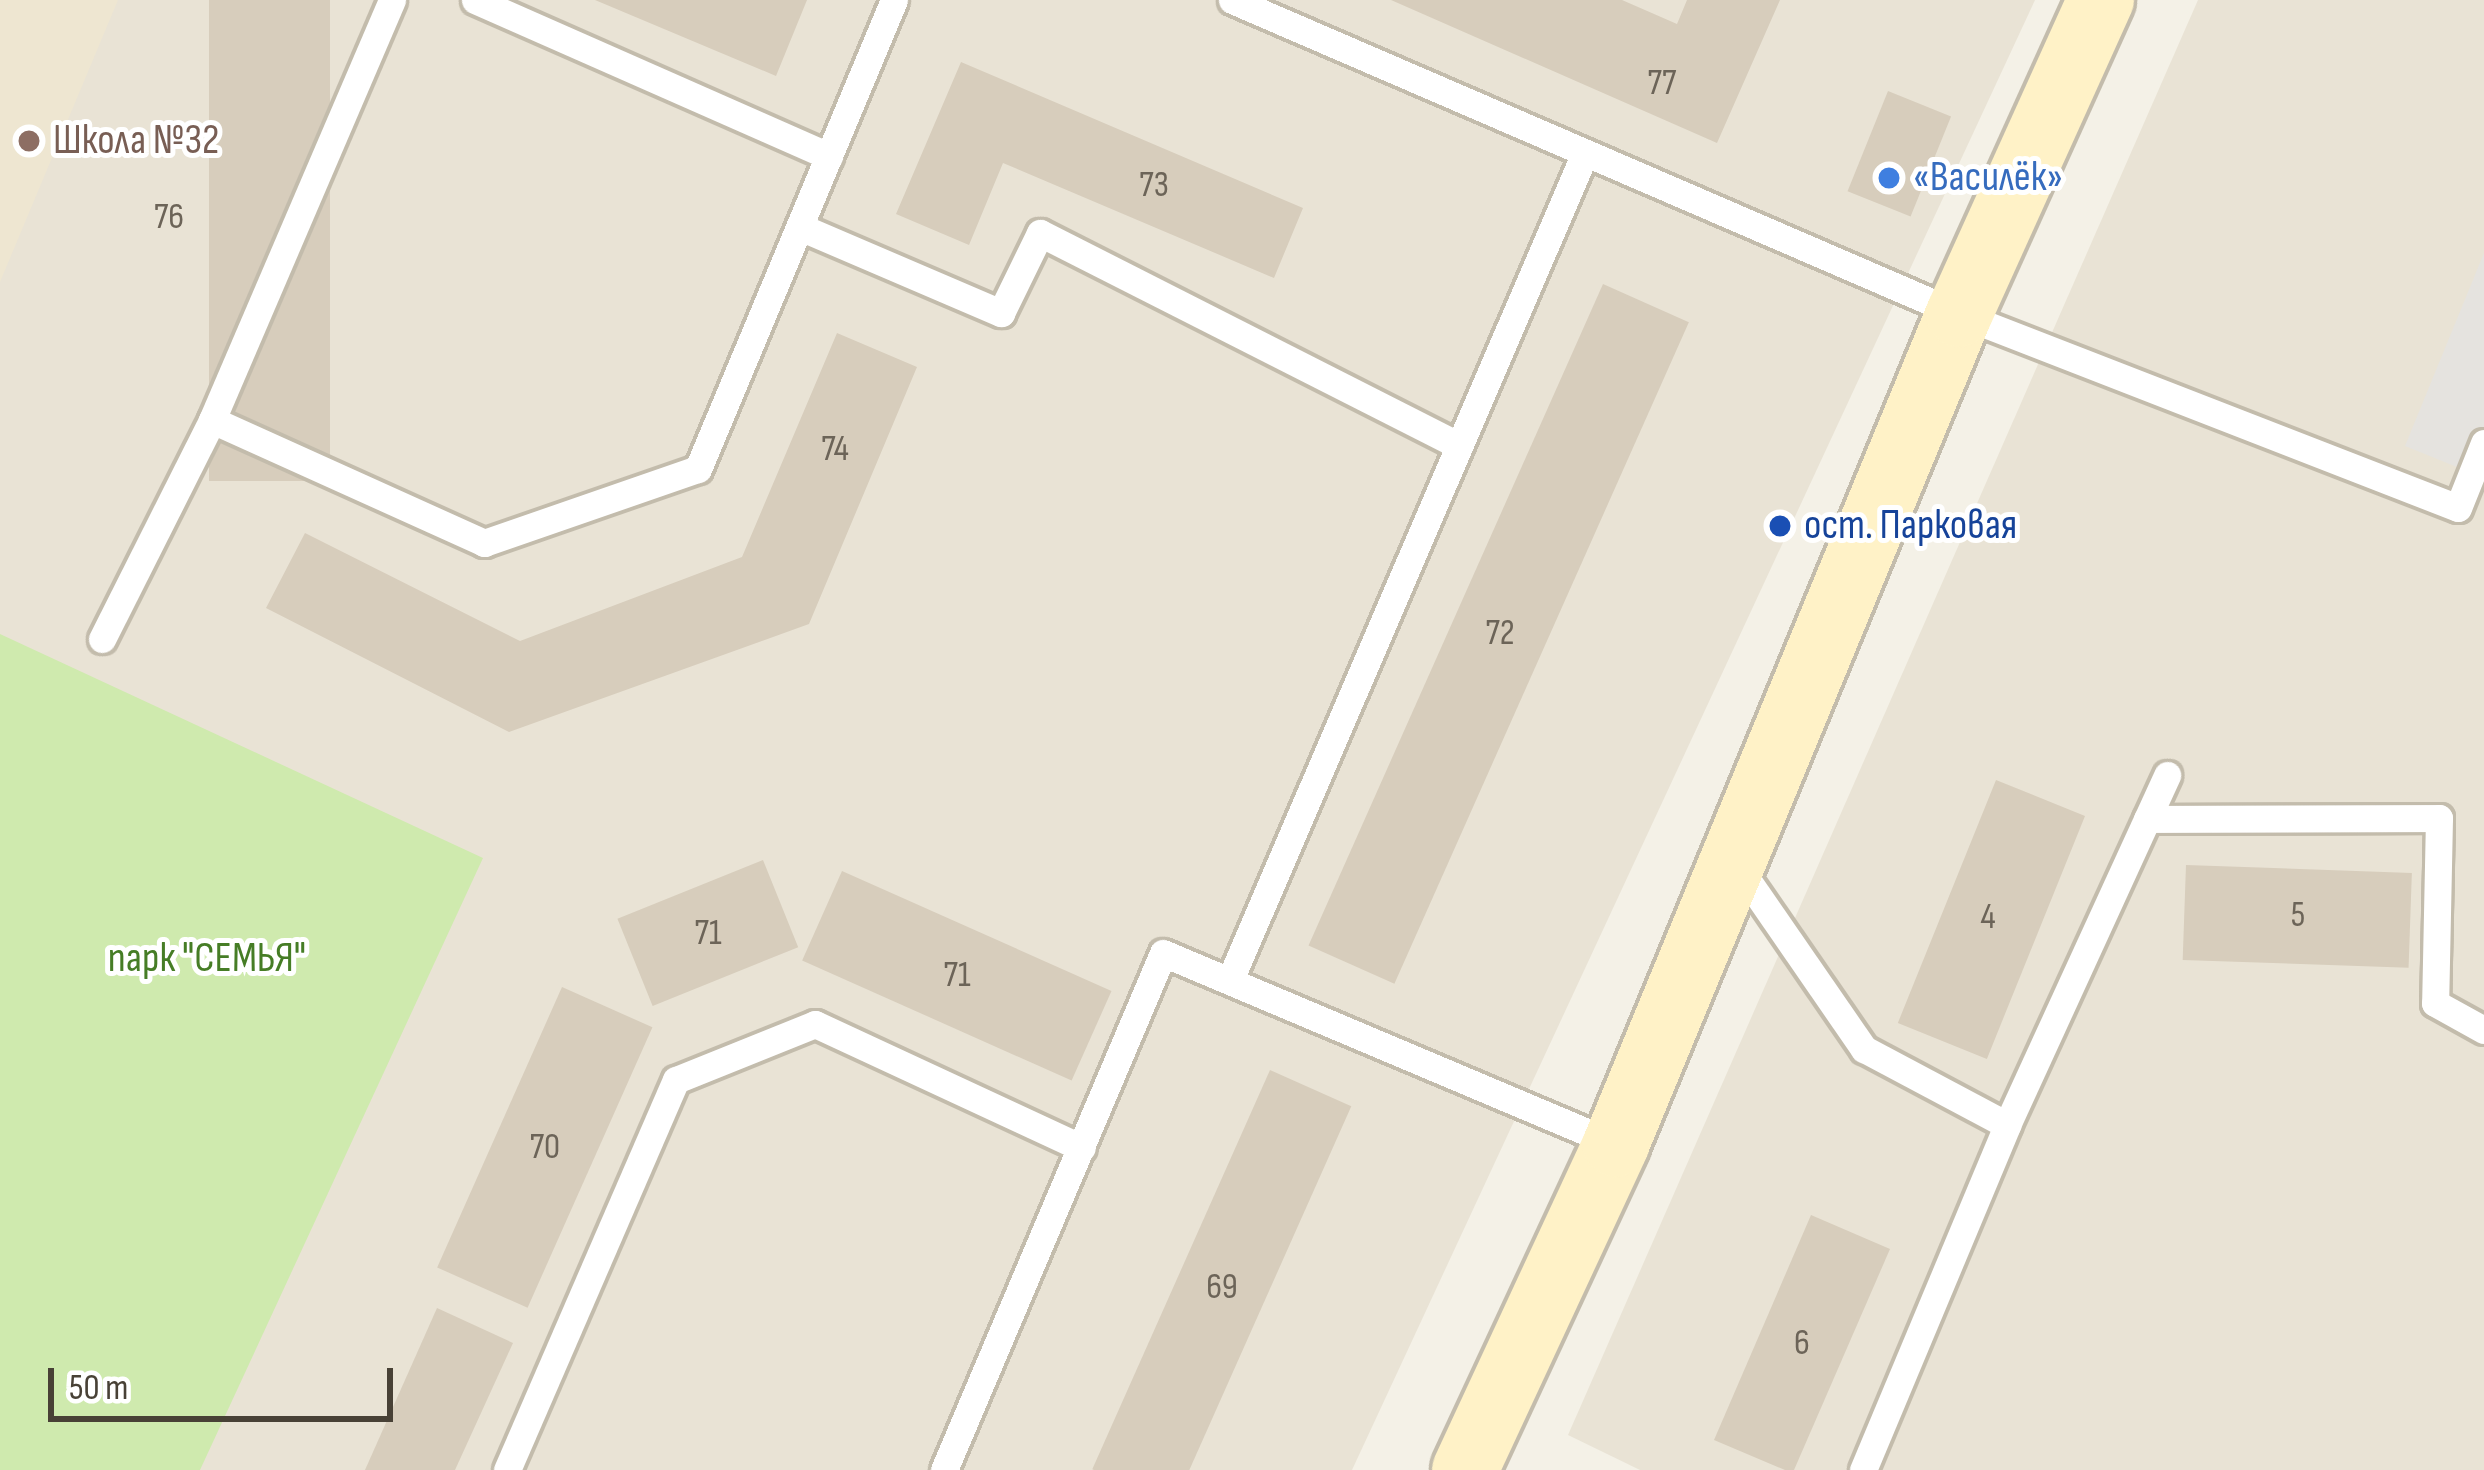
<!DOCTYPE html>
<html>
<head>
<meta charset="utf-8">
<style>
	body { margin:0 }
	#map { position:relative; width:2484px; height:1470px; overflow:hidden; background:#f4f1e7; font-family:"Sofia Sans Condensed",sans-serif }
	div>[style] { position:absolute }
	[style*='--x'] { left:calc(var(--x)*1px); top:calc(var(--y)*1px); width:calc(var(--w)*1px); rotate:calc(var(--a)*1deg) }
	.residential>* { inset:0; background:#e9e3d5 }
	.education>* { inset:0; background:#eee6d1 }
	.green>* { inset:0; background:#cfeaae }
	.parking>* { inset:0; background:#e5e3df }
	.building>* { inset:0; background:#d7cdbc; transform-origin:0 0 }
	.roads { filter:drop-shadow(3px 0 #c3bcac) drop-shadow(-3px 0 #c3bcac) drop-shadow(0 3px #c3bcac) drop-shadow(0 -3px #c3bcac) }
	.service>* { height:27px; margin:-13.5px; padding:0 13.5px; transform-origin:13.5px; border-radius:13.5px; background:#fff }
	.secondary>* { height:66px; margin:-33px; padding:0 33px; transform-origin:33px; border-radius:33px; background:#fff2c7 }
	.dots>* { width:33px; height:33px; translate:-50% -50%; box-sizing:border-box; border:6px solid #fff; border-radius:50% }
	span { translate:-50% -50%; white-space:nowrap; text-align:center; line-height:1.15; -webkit-text-stroke:10px #fff; paint-order:stroke }
	.number-label { font-size:36px; color:#6c6458 }
	.number-label span { -webkit-text-stroke-width:0 }
	.education-label { font-size:42px; color:#785e54 }
	.left { translate:0 -50%; text-align:left }
	.shop-label { font-size:42px; color:#366cbe }
	.transit-label { font-size:42px; color:#164399 }
	.park-label { font-size:42px; color:#467d26 }
	.scale { position:absolute; left:48px; top:1368px; width:345px; height:54px; box-sizing:border-box; border:6px solid #484136; border-top:0; padding-left:15px; font-size:36px; line-height:42px; white-space:nowrap; color:#484136; -webkit-text-stroke:9px #fff; paint-order:stroke }
</style>
</head>
<body>
<div id="map">
	<div class="residential">
		<div style="clip-path:polygon(0 0,2035px 0,1352px 1470px,0 1470px)"></div>
		<div style="clip-path:polygon(2198px 0,2484px 0,2484px 1470px,1640px 1470px,1568px 1435px)"></div>
	</div>
	<div class="education">
		<div style="clip-path:polygon(0 0,118px 0,0 282px)"></div>
	</div>
	<div class="green">
		<div style="clip-path:polygon(0 634px,483px 858px,200px 1470px,0 1470px)"></div>
	</div>
	<div class="parking">
		<div style="clip-path:polygon(2484px 253px,2484px 478px,2405px 446px)"></div>
	</div>
	<div class="building">
		<div style="left:209px;top:0;width:121px;height:481px"></div>
		<div style="clip-path:polygon(595px 0,807px 0,776px 76px)"></div>
		<div style="clip-path:polygon(1391px 0,1622px 0,1677px 24px,1687px 0,1780px 0,1717px 143px)"></div>
		<div style="clip-path:polygon(961px 62px,1303px 208px,1274px 278px,1003px 163px,969px 245px,896px 214px)"></div>
		<div style="left:1888px;top:91px;width:68px;height:108px;rotate:22deg"></div>
		<div style="left:1603px;top:284px;width:94px;height:724px;rotate:24deg"></div>
		<div style="clip-path:polygon(837px 333px,917px 367px,809px 624px,509px 732px,266px 608px,305px 533px,520px 641px,742px 557px)"></div>
		<div style="left:1996px;top:780px;width:96px;height:262px;rotate:22deg"></div>
		<div style="left:763px;top:860px;width:94px;height:157px;rotate:68deg"></div>
		<div style="left:2186px;top:865px;width:226px;height:95px;rotate:2deg"></div>
		<div style="left:842px;top:871px;width:295px;height:98px;rotate:24deg"></div>
		<div style="left:562px;top:987px;width:99px;height:307px;rotate:24deg"></div>
		<div style="left:1270px;top:1070px;width:89px;height:437px;rotate:24deg"></div>
		<div style="clip-path:polygon(1811px 1215px,1890px 1249px,1794px 1470px,1785px 1470px,1714px 1440px)"></div>
		<div style="clip-path:polygon(437px 1308px,513px 1343px,455px 1470px,365px 1470px)"></div>
	</div>
	<div class="roads">
		<div class="service">
			<div style="--x:392;--y:0;--w:457;--a:113.2"></div>
			<div style="--x:212;--y:420;--w:299;--a:24.3"></div>
			<div style="--x:484;--y:543;--w:226;--a:-19.1"></div>
			<div style="--x:698;--y:469;--w:508;--a:-67.32"></div>
			<div style="--x:475;--y:0;--w:387;--a:23.8"></div>
			<div style="--x:1232;--y:0;--w:792;--a:23.36"></div>
			<div style="--x:1959;--y:314;--w:535;--a:21.24"></div>
			<div style="--x:2458;--y:508;--w:70;--a:-68.2"></div>
			<div style="--x:800;--y:227;--w:219;--a:23.2"></div>
			<div style="--x:1001;--y:313;--w:89;--a:-64"></div>
			<div style="--x:1040;--y:233;--w:470;--a:26.9"></div>
			<div style="--x:102;--y:639;--w:245;--a:-63.3"></div>
			<div style="--x:2147;--y:819;--w:292;--a:-0.2"></div>
			<div style="--x:2439;--y:818;--w:185;--a:91.2"></div>
			<div style="--x:2435;--y:1003;--w:56;--a:28.9"></div>
			<div style="--x:1737;--y:865;--w:224;--a:55.4"></div>
			<div style="--x:1864;--y:1049;--w:162;--a:28"></div>
			<div style="--x:2007;--y:1125;--w:385;--a:-65.4"></div>
			<div style="--x:1230;--y:980;--w:900;--a:-66.77"></div>
			<div style="--x:507;--y:1470;--w:425;--a:-66.6"></div>
			<div style="--x:676;--y:1080;--w:150;--a:-21.9"></div>
			<div style="--x:815;--y:1024;--w:294;--a:24.9"></div>
			<div style="--x:944;--y:1470;--w:561;--a:-67.04"></div>
			<div style="--x:1163;--y:953;--w:492;--a:22.9"></div>
			<div style="--x:1863;--y:1470;--w:374;--a:-67.3"></div>
		</div>
		<div class="secondary">
			<div style="--x:1465;--y:1470;--w:359;--a:-65.1"></div>
			<div style="--x:1616;--y:1144;--w:898;--a:-67.55"></div>
			<div style="--x:1959;--y:314;--w:345;--a:-65.7"></div>
		</div>
	</div>
	<div class="dots">
		<div style="left:29px;top:141px;background:#8d6e63"></div>
		<div style="left:1889px;top:178px;background:#3f7fe0"></div>
		<div style="left:1780px;top:526px;background:#1a4fb4"></div>
	</div>
	<div class="number-label">
		<span style="left:1662px;top:84px">77</span>
		<span style="left:1154px;top:186px">73</span>
		<span style="left:169px;top:218px">76</span>
		<span style="left:835px;top:450px">74</span>
		<span style="left:1500px;top:634px">72</span>
		<span style="left:2298px;top:916px">5</span>
		<span style="left:1988px;top:918px">4</span>
		<span style="left:708px;top:934px">71</span>
		<span style="left:957px;top:976px">71</span>
		<span style="left:545px;top:1148px">70</span>
		<span style="left:1222px;top:1288px">69</span>
		<span style="left:1802px;top:1344px">6</span>
	</div>
	<div class="education-label">
		<span class="left" style="left:53px;top:141px">Школа №32</span>
	</div>
	<div class="shop-label">
		<span class="left" style="left:1913px;top:178px">«Василёк»</span>
	</div>
	<div class="transit-label">
		<span class="left" style="left:1804px;top:526px">ост. Парковая</span>
	</div>
	<div class="park-label">
		<span style="left:207px;top:959px">парк "СЕМЬЯ"</span>
	</div>
	<div class="scale">50 m</div>
</div>
</body>
</html>
